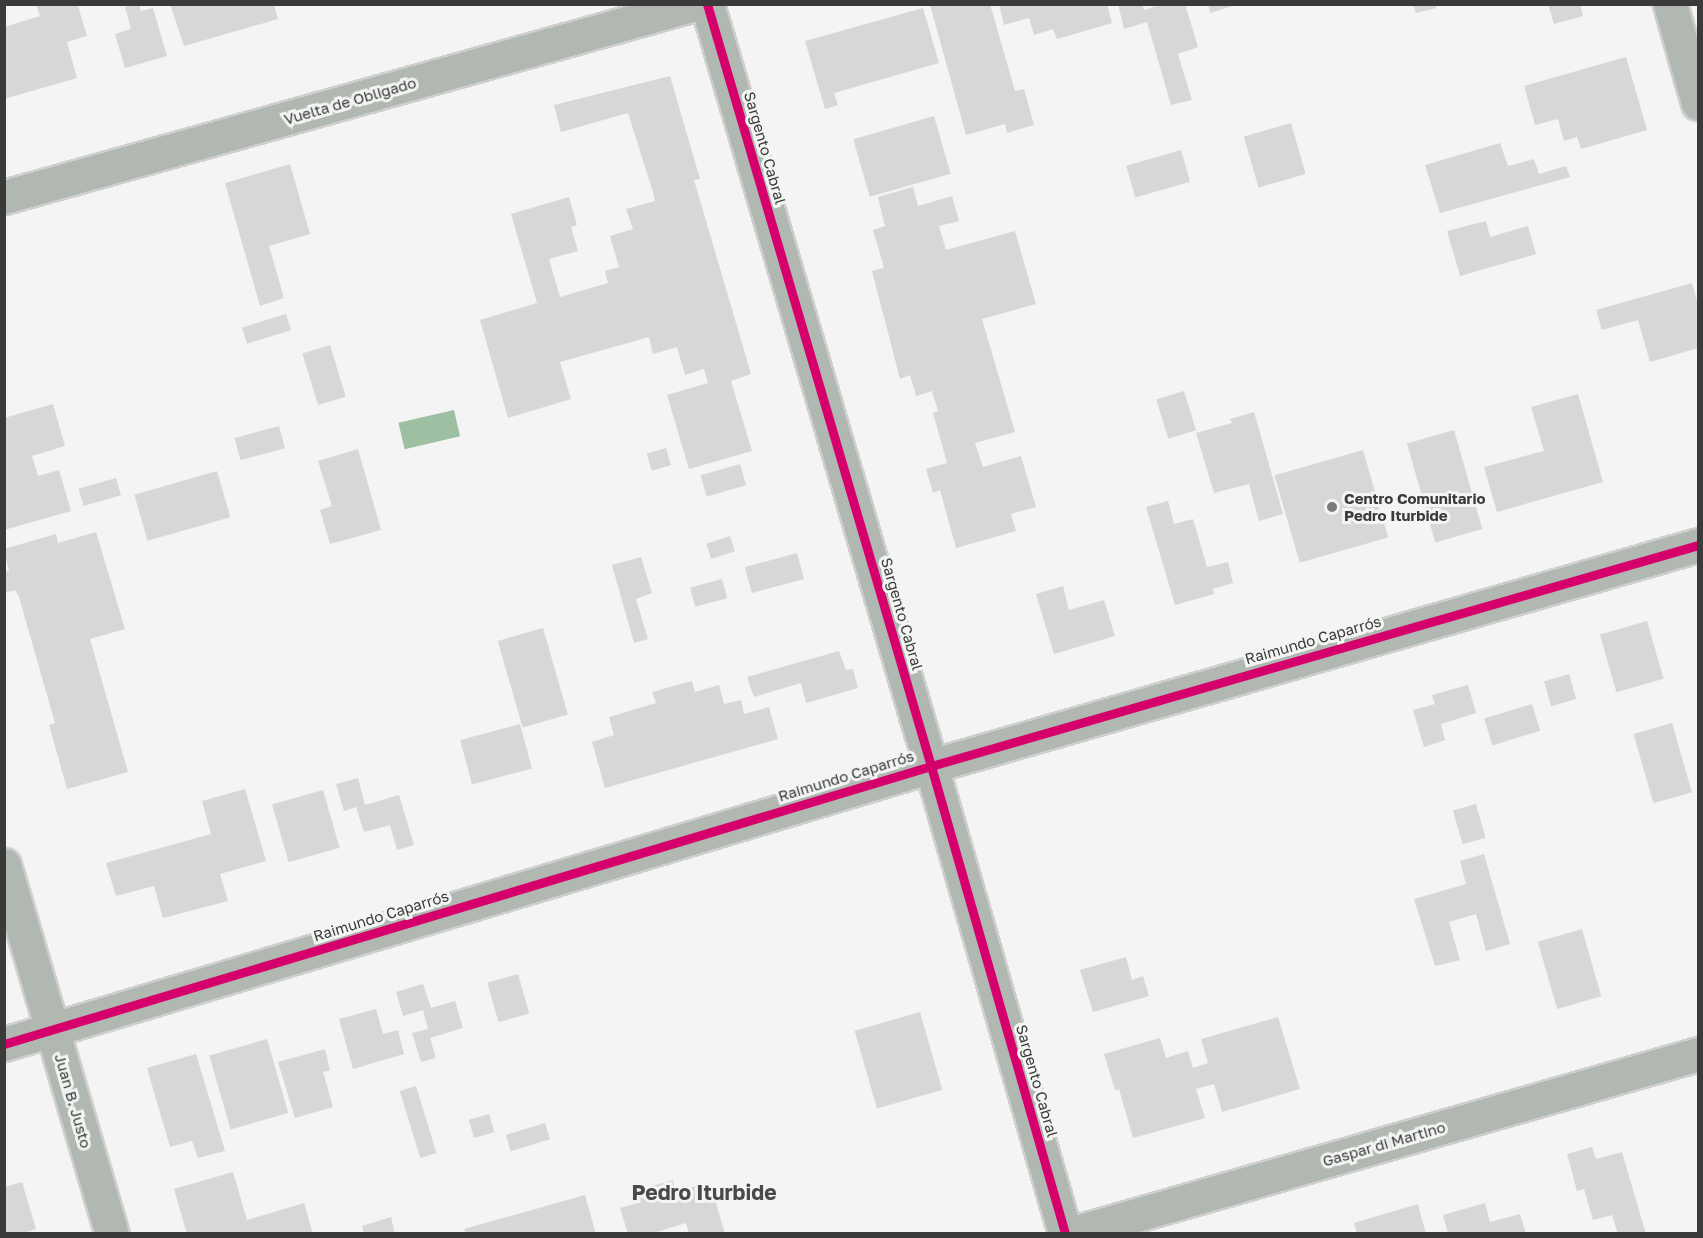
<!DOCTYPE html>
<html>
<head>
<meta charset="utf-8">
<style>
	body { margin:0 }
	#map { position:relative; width:1703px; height:1238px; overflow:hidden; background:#f4f4f4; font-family:"Golos Text",sans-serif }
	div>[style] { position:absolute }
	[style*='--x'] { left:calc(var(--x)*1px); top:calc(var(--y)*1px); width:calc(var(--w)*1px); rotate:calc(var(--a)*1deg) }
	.water>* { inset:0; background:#9fbfa3; transform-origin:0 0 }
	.building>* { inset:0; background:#d7d7d7; transform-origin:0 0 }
	.roads { filter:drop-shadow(2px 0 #cfcfcf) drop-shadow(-2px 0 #cfcfcf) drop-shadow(0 2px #cfcfcf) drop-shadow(0 -2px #cfcfcf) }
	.minor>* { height:33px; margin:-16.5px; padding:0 16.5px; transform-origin:16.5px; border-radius:16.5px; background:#b0b8b1 }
	.cycleway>* { height:9px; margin:-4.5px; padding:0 4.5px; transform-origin:4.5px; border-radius:4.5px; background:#d6006c }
	.dots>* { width:16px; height:16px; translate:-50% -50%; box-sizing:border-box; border:3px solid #f3f5f3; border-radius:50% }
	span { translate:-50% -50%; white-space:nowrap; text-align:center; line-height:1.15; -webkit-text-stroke:6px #f3f5f3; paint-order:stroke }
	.street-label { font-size:15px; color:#393a39 }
	.poi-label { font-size:15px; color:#393a39; font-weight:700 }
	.left { translate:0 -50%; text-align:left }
	.district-label { font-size:21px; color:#484a48; font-weight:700 }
	.frame { position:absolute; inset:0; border:6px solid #393a39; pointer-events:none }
</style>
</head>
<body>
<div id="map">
	<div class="water">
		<div style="left:454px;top:410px;width:27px;height:57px;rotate:77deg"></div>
	</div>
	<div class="building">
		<div style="clip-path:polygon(36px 4px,78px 6px,87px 36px,67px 42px,77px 78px,4px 99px,4px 27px,40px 16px)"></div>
		<div style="clip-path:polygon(139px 4px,141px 11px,153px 8px,167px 56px,125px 68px,115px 34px,131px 29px,125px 7px)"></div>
		<div style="clip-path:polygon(170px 4px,274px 4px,278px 19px,184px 46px)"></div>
		<div style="clip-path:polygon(990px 4px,1015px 91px,1024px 89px,1034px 125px,1007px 133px,1005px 124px,966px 135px,930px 5px)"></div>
		<div style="clip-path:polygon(999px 4px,1107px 4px,1112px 23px,1057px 39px,1053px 29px,1034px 35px,1029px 18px,1004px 25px)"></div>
		<div style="clip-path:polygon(1118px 4px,1142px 4px,1144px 10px,1163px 4px,1185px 4px,1198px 47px,1178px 54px,1192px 100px,1171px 105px,1147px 22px,1124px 29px)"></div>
		<div style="clip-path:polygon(1208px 4px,1236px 4px,1236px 5px,1210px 13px)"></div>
		<div style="clip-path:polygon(1413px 4px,1435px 4px,1436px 8px,1416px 13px)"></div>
		<div style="clip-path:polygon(1548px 4px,1580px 4px,1583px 16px,1554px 24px)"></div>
		<div style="clip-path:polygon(923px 8px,939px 63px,834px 93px,838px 105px,825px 109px,805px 41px)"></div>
		<div style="clip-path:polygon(1626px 57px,1647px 130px,1581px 149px,1577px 137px,1564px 141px,1558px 119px,1535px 125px,1524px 86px)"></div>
		<div style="clip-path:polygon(670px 76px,700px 179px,694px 180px,751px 374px,731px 381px,752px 451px,689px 469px,667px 395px,708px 383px,704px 369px,685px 375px,677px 347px,653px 354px,649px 337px,560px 362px,571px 399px,508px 418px,480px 320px,537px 303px,511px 214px,569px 197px,577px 225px,571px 227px,578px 251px,549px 259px,560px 297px,608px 283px,605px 271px,619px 267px,610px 236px,633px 229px,626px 209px,655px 201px,653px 192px,628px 113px,561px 132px,554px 105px)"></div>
		<div style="left:934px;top:116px;width:60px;height:84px;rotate:74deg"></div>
		<div style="left:1291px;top:123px;width:53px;height:49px;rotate:74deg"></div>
		<div style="clip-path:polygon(1500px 143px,1508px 166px,1534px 159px,1539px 174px,1566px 166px,1570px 177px,1440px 213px,1425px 165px)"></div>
		<div style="left:1181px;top:150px;width:33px;height:57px;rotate:74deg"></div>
		<div style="clip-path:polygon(290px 164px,310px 234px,269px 246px,284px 298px,260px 306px,225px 183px)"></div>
		<div style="clip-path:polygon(913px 187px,918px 206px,952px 196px,959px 221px,939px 226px,946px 250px,1015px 231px,1036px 304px,982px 319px,1015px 432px,975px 443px,983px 467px,1021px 456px,1036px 507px,1011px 514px,1016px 531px,956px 548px,940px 490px,933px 493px,926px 469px,947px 463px,933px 413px,938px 411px,932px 391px,916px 396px,910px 375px,900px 379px,872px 271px,884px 268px,873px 230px,885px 226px,878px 197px)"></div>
		<div style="clip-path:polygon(1486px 221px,1490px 237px,1528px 226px,1536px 254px,1460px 276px,1447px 231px)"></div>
		<div style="clip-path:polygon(1692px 283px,1698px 305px,1698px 348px,1650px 362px,1638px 320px,1602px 330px,1596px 310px)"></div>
		<div style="left:286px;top:314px;width:17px;height:46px;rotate:73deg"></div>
		<div style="left:330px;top:345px;width:54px;height:29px;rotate:73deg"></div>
		<div style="left:1184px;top:391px;width:41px;height:29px;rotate:73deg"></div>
		<div style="clip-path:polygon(1578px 394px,1603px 482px,1497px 512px,1484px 467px,1544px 451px,1531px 407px)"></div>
		<div style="clip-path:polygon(53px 404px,65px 446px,32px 456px,38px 476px,59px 470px,71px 511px,4px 530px,4px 418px)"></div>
		<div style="clip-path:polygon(1254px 412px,1283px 514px,1259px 521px,1249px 484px,1214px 493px,1196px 433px,1232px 423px,1230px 419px)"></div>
		<div style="left:279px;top:426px;width:23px;height:46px;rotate:75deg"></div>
		<div style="left:1454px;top:430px;width:103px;height:49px;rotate:74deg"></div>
		<div style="left:666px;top:448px;width:18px;height:20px;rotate:74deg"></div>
		<div style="clip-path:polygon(358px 449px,381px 530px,330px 544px,320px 510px,332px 506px,318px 461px)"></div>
		<div style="left:1363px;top:450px;width:91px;height:92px;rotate:74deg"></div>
		<div style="left:740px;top:464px;width:22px;height:41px;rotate:74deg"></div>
		<div style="left:217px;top:471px;width:48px;height:86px;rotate:74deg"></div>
		<div style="left:116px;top:478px;width:18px;height:39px;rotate:74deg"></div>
		<div style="clip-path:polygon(1168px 501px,1174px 524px,1193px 519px,1207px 567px,1228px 562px,1233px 583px,1213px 589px,1214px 594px,1175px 605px,1146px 507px)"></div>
		<div style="clip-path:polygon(96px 532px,125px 629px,90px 639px,128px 772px,67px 789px,49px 725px,55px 723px,19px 597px,15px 590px,4px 593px,4px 572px,9px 571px,4px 549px,56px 534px,58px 543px)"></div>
		<div style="left:730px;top:536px;width:16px;height:25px;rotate:72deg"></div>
		<div style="left:797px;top:553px;width:27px;height:54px;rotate:75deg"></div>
		<div style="clip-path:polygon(641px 557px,652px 593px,636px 599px,648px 639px,634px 643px,612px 565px)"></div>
		<div style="left:722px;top:579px;width:20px;height:33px;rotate:75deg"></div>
		<div style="clip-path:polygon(1063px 586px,1069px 610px,1104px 600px,1115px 636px,1054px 654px,1036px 594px)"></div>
		<div style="left:1647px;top:621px;width:60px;height:49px;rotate:74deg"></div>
		<div style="left:543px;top:628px;width:90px;height:47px;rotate:74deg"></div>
		<div style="clip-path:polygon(839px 651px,846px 670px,853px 669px,858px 688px,806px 703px,801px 683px,754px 697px,747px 677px)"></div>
		<div style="left:1569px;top:674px;width:26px;height:26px;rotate:74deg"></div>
		<div style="clip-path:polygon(692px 681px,695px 692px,719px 685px,724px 704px,741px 700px,744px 714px,769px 707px,778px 739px,605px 788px,592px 742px,614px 735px,609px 717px,656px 703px,652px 692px)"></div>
		<div style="clip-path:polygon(1468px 685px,1476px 713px,1441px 724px,1445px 740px,1424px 747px,1413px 710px,1435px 704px,1432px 695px)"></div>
		<div style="left:1532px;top:704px;width:28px;height:50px;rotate:73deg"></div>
		<div style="left:1672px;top:723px;width:72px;height:40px;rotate:74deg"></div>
		<div style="left:520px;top:724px;width:46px;height:62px;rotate:75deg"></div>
		<div style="clip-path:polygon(358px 778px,365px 805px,399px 795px,414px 845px,397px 850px,390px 825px,364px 832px,356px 807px,344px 811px,336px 784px)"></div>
		<div style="clip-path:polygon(245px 789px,266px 861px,220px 874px,228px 901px,163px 918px,154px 886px,116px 896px,106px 863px,211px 834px,202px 801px)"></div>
		<div style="left:323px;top:790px;width:60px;height:53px;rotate:74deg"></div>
		<div style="left:1476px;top:804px;width:35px;height:24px;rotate:74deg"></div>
		<div style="clip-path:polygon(1484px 854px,1510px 944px,1486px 951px,1476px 914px,1449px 922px,1460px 960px,1435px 966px,1414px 899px,1466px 884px,1460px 861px)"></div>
		<div style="left:1582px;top:929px;width:70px;height:46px;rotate:74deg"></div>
		<div style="clip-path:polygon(1126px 957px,1132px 980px,1143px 976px,1149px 996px,1093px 1012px,1080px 970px)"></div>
		<div style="left:518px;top:974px;width:41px;height:32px;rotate:74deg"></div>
		<div style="clip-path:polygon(423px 984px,431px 1008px,455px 1001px,463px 1028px,430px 1038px,436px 1058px,421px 1062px,412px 1033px,428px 1029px,423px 1010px,403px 1016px,396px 992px)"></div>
		<div style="clip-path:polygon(376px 1009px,383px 1034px,398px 1030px,404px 1054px,353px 1069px,339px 1019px)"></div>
		<div style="left:920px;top:1012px;width:81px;height:68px;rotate:74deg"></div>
		<div style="clip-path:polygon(1278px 1017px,1300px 1089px,1222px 1112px,1214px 1084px,1196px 1089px,1205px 1118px,1133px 1138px,1119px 1089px,1115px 1090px,1104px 1054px,1160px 1038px,1166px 1058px,1188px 1051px,1193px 1068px,1208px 1063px,1201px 1039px)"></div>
		<div style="left:267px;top:1039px;width:77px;height:60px;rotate:74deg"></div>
		<div style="clip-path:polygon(325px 1049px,330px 1070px,323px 1072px,333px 1107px,295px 1118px,278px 1062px)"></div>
		<div style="clip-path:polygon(196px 1054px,225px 1151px,198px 1158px,192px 1141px,170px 1147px,147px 1068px)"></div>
		<div style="left:416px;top:1086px;width:70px;height:17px;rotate:73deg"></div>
		<div style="left:489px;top:1114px;width:19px;height:21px;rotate:74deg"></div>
		<div style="left:545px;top:1123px;width:17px;height:41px;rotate:73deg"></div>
		<div style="clip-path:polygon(1592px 1147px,1596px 1159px,1622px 1152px,1646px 1234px,1618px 1234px,1612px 1215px,1593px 1220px,1584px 1189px,1577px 1191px,1567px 1154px)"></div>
		<div style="clip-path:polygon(233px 1172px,247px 1220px,304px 1203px,313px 1234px,187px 1234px,174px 1189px)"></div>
		<div style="clip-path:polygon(673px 1180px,676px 1192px,710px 1182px,725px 1234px,689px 1234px,686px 1223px,650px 1234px,628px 1234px,620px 1208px,641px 1202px,637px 1190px)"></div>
		<div style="clip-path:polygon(22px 1182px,36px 1229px,21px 1234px,4px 1234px,4px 1187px)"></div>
		<div style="clip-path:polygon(585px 1195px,596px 1234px,466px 1234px,464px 1229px)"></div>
		<div style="clip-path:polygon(1485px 1203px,1490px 1222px,1520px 1214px,1526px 1234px,1448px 1234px,1443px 1215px)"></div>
		<div style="clip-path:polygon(1418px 1204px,1426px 1234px,1357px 1234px,1354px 1223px)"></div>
		<div style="clip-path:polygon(391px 1217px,395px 1234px,364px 1234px,362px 1226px)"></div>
	</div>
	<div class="roads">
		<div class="minor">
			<div style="--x:707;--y:4;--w:794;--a:73.62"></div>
			<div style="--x:931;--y:766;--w:487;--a:74"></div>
			<div style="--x:1670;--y:4;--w:103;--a:74.2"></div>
			<div style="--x:4;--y:197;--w:717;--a:-15.61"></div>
			<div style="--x:4;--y:865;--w:384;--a:73.7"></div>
			<div style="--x:4;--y:1044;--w:968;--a:-16.69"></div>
			<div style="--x:931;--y:766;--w:798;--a:-16.07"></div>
			<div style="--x:1070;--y:1234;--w:653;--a:-15.99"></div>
		</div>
	</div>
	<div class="cycleway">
		<div style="--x:707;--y:4;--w:794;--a:73.62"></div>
		<div style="--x:931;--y:766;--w:487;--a:74"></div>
		<div style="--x:4;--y:1044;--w:968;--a:-16.69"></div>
		<div style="--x:931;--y:766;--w:798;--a:-16.07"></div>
	</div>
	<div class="dots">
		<div style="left:1332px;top:507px;background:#7a7b7a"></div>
	</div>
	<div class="street-label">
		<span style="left:350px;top:101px;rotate:-16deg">Vuelta de Obligado</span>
		<span style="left:765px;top:148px;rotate:74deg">Sargento Cabral</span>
		<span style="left:902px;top:614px;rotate:74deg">Sargento Cabral</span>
		<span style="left:1313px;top:640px;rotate:-16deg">Raimundo Caparrós</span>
		<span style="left:846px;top:776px;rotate:-17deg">Raimundo Caparrós</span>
		<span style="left:381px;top:916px;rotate:-17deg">Raimundo Caparrós</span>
		<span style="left:1037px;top:1081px;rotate:74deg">Sargento Cabral</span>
		<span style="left:73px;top:1101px;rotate:74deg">Juan B. Justo</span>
		<span style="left:1384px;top:1144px;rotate:-16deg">Gaspar di Martino</span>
	</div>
	<div class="poi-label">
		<span class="left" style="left:1344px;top:507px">Centro Comunitario<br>Pedro Iturbide</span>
	</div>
	<div class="district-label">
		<span style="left:704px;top:1192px">Pedro Iturbide</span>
	</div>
	<div class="frame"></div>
</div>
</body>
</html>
